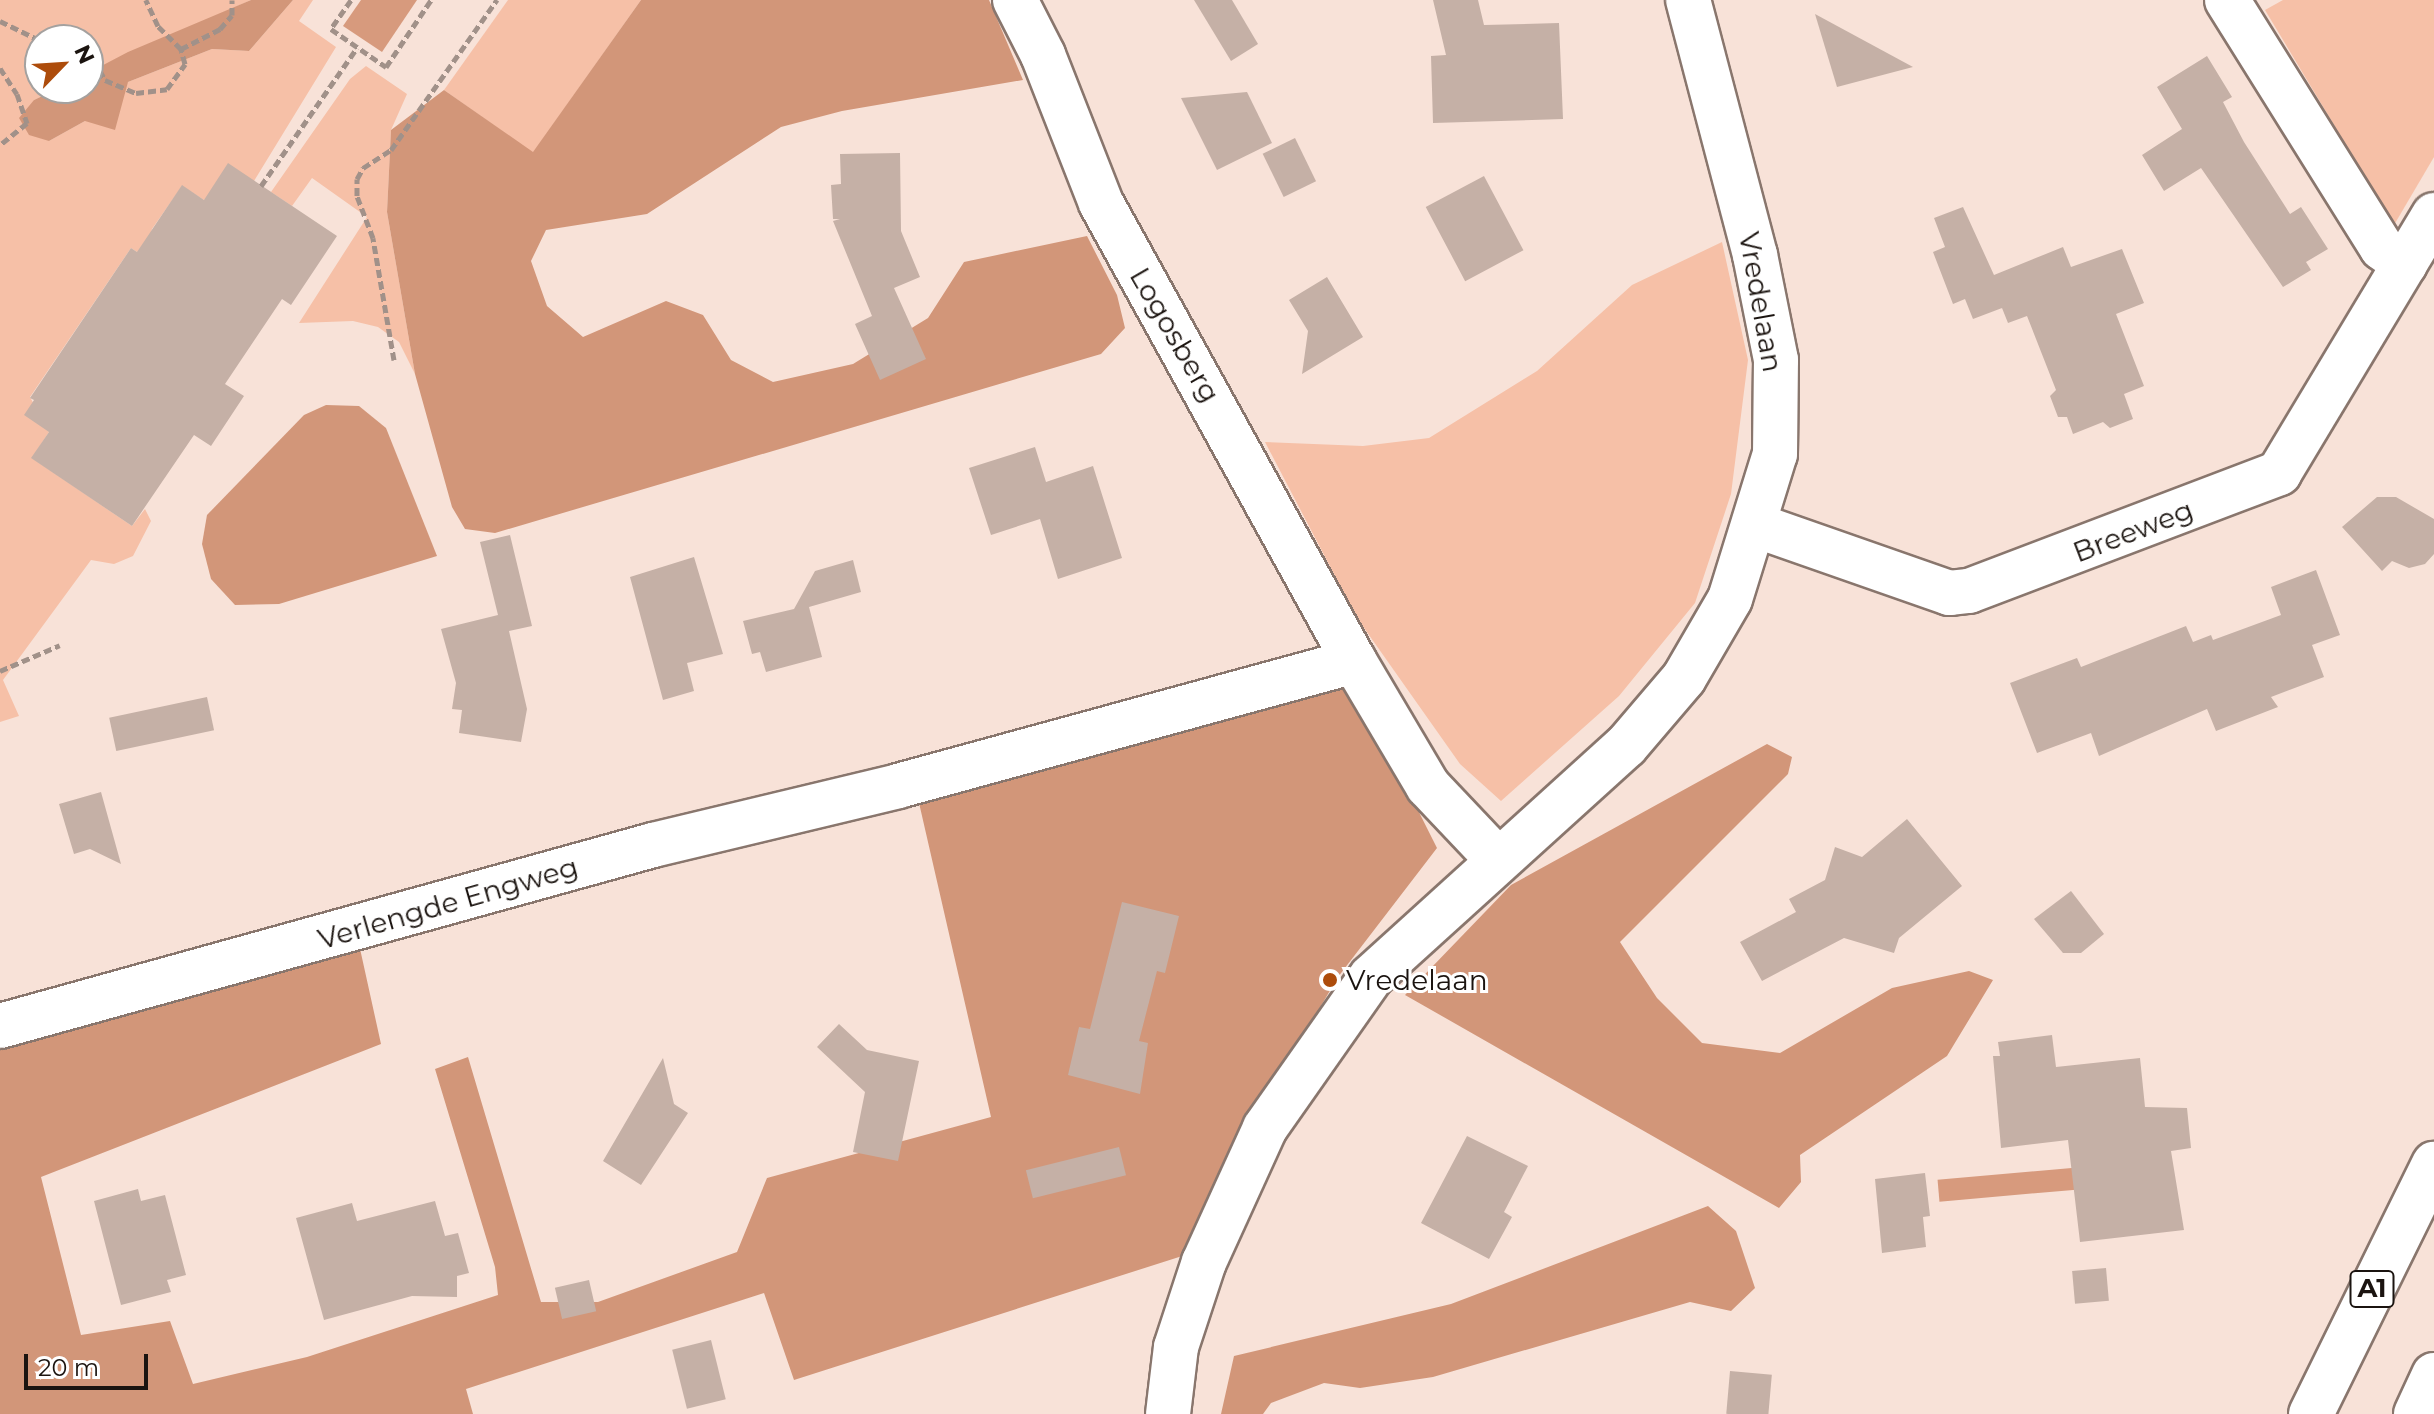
<!DOCTYPE html>
<html>
<head>
<meta charset="utf-8">
<style>
	body { margin:0 }
	#map { position:relative; width:2434px; height:1414px; overflow:hidden; background:#f8e2d8; font-family:Montserrat,sans-serif }
	div>[style] { position:absolute }
	[style*='--x'] { left:calc(var(--x)*1px); top:calc(var(--y)*1px); width:calc(var(--w)*1px); rotate:calc(var(--a)*1deg) }
	.green>* { inset:0; background:#f6c0a7 }
	.forest>* { inset:0; background:#d29679 }
	.water>* { inset:0; background:#d79a7d; transform-origin:0 0 }
	.building>* { inset:0; background:#c5b0a6; transform-origin:0 0 }
	.path>* { height:5px; margin-top:-2.5px; transform-origin:0; background:repeating-linear-gradient(90deg,#a19189 0 8px,transparent 0 12px) }
	.roads { filter:drop-shadow(2px 0 #89766d) drop-shadow(-2px 0 #89766d) drop-shadow(0 2px #89766d) drop-shadow(0 -2px #89766d) }
	.minor>* { height:44px; margin:-22px; padding:0 22px; transform-origin:22px; border-radius:22px; background:#fff }
	.highway>* { height:44px; margin:-22px; padding:0 22px; transform-origin:22px; border-radius:22px; background:#fff }
	.dots>* { width:22px; height:22px; translate:-50% -50%; box-sizing:border-box; border:4px solid #fff; border-radius:50% }
	span { translate:-50% -50%; white-space:nowrap; text-align:center; line-height:1.15; -webkit-text-stroke:6px #fff; paint-order:stroke }
	.shield-label span { padding:2px 6px; background:#fff; border:2px solid; border-radius:6px; -webkit-text-stroke-width:0 }
	.shield-label { font-size:26px; color:#1b1410; font-weight:700 }
	.street-label { font-size:28px; color:#1b1410 }
	.poi-label { font-size:28px; color:#1b1410 }
	.left { translate:0 -50%; text-align:left }
	.north { position:absolute; left:24px; top:24px; width:80px; height:80px; box-sizing:border-box; background:#fff; border:2px solid #a4a19f; border-radius:50%; rotate:65deg; font-size:22px; font-weight:700; line-height:32px; text-align:center; color:#1b1410 }
	.north::after { content:''; display:block; margin:auto; width:28px; height:36px; background:#ad4c0b; clip-path:polygon(50% 0,100% 100%,50% 72%,0 100%) }
	.scale { position:absolute; left:24px; top:1354px; width:124px; height:36px; box-sizing:border-box; border:4px solid #1b1410; border-top:0; padding-left:10px; font-size:24px; line-height:28px; white-space:nowrap; color:#1b1410; -webkit-text-stroke:6px #fff; paint-order:stroke }
</style>
</head>
<body>
<div id="map">
	<div class="green">
		<div style="clip-path:polygon(0 0,251px 0,88px 73px,88px 40px,40px 40px,40px 88px,59px 88px,34px 100px,49px 141px,85px 121px,128px 82px,212px 49px,249px 51px,293px 0,313px 0,299px 21px,336px 47px,254px 181px,204px 200px,182px 186px,152px 229px,146px 258px,131px 248px,30px 397px,49px 432px,32px 458px,132px 526px,145px 509px,151px 521px,133px 556px,114px 564px,91px 560px,3px 680px,19px 716px,0 722px)"></div>
		<div style="clip-path:polygon(508px 0,641px 0,533px 153px,444px 90px)"></div>
		<div style="clip-path:polygon(2283px 0,2434px 0,2434px 157px,2394px 225px,2265px 10px)"></div>
		<div style="clip-path:polygon(366px 66px,407px 94px,391px 130px,387px 212px,415px 374px,399px 342px,378px 327px,353px 321px,299px 323px,367px 217px,312px 178px,292px 206px,271px 192px,350px 79px)"></div>
		<div style="clip-path:polygon(1722px 242px,1748px 360px,1731px 494px,1695px 603px,1619px 696px,1501px 801px,1460px 764px,1357px 618px,1265px 442px,1363px 446px,1429px 438px,1537px 371px,1632px 285px)"></div>
	</div>
	<div class="forest">
		<div style="clip-path:polygon(251px 0,293px 0,249px 51px,212px 49px,128px 82px,115px 130px,85px 121px,49px 141px,29px 135px,19px 118px,34px 100px,59px 88px,88px 88px,88px 73px,128px 52px)"></div>
		<div style="clip-path:polygon(641px 0,989px 0,1023px 80px,842px 111px,781px 127px,647px 214px,546px 230px,531px 261px,547px 306px,583px 337px,666px 301px,703px 315px,731px 360px,773px 382px,853px 364px,928px 318px,964px 262px,1087px 236px,1117px 295px,1125px 328px,1101px 354px,495px 533px,465px 529px,452px 507px,415px 374px,387px 212px,391px 130px,444px 90px,533px 152px)"></div>
		<div style="clip-path:polygon(326px 405px,359px 406px,386px 428px,437px 556px,279px 604px,235px 605px,211px 579px,202px 544px,207px 515px,304px 415px)"></div>
		<div style="clip-path:polygon(1343px 661px,1437px 848px,1338px 977px,1276px 1082px,1201px 1250px,794px 1380px,764px 1293px,466px 1389px,473px 1414px,0 1414px,0 1036px,357px 935px,381px 1044px,41px 1177px,81px 1335px,170px 1321px,193px 1384px,307px 1357px,498px 1295px,495px 1267px,435px 1069px,468px 1057px,541px 1302px,598px 1302px,737px 1252px,767px 1178px,991px 1117px,914px 781px)"></div>
		<div style="clip-path:polygon(1767px 744px,1792px 757px,1788px 774px,1620px 942px,1657px 998px,1702px 1043px,1780px 1053px,1892px 988px,1969px 971px,1993px 980px,1947px 1056px,1800px 1155px,1801px 1182px,1779px 1208px,1405px 995px,1511px 885px)"></div>
		<div style="clip-path:polygon(1708px 1206px,1736px 1231px,1755px 1288px,1731px 1311px,1690px 1302px,1433px 1377px,1360px 1388px,1324px 1383px,1271px 1403px,1263px 1414px,1221px 1414px,1234px 1356px,1451px 1304px)"></div>
	</div>
	<div class="water">
		<div style="clip-path:polygon(361px 0,417px 0,382px 52px,343px 26px)"></div>
		<div style="left:2083px;top:1167px;width:22px;height:146px;rotate:85deg"></div>
	</div>
	<div class="building">
		<div style="clip-path:polygon(1194px 0,1232px 0,1258px 44px,1231px 61px)"></div>
		<div style="clip-path:polygon(1433px 0,1478px 0,1484px 25px,1559px 23px,1563px 119px,1433px 123px,1431px 56px,1446px 55px)"></div>
		<div style="clip-path:polygon(1815px 14px,1913px 67px,1837px 87px)"></div>
		<div style="clip-path:polygon(2207px 56px,2232px 97px,2223px 102px,2244px 142px,2290px 214px,2301px 207px,2328px 249px,2306px 262px,2311px 270px,2283px 287px,2201px 168px,2164px 191px,2142px 155px,2182px 129px,2157px 87px)"></div>
		<div style="clip-path:polygon(1247px 92px,1272px 143px,1217px 170px,1181px 98px)"></div>
		<div style="left:1295px;top:138px;width:48px;height:36px;rotate:64deg"></div>
		<div style="clip-path:polygon(900px 153px,901px 231px,920px 277px,894px 288px,926px 359px,880px 380px,855px 324px,872px 316px,833px 221px,840px 219px,833px 219px,831px 185px,841px 184px,840px 154px)"></div>
		<div style="clip-path:polygon(228px 163px,337px 236px,291px 305px,282px 299px,225px 384px,244px 396px,211px 446px,194px 435px,132px 526px,31px 458px,49px 432px,24px 415px,34px 400px,30px 398px,131px 248px,137px 252px,182px 185px,204px 200px)"></div>
		<div style="left:1484px;top:176px;width:84px;height:66px;rotate:62deg"></div>
		<div style="clip-path:polygon(1963px 207px,1994px 275px,2063px 247px,2071px 267px,2122px 249px,2144px 303px,2116px 314px,2144px 386px,2124px 394px,2133px 419px,2110px 428px,2103px 422px,2073px 434px,2067px 417px,2058px 417px,2050px 396px,2056px 390px,2027px 316px,2008px 323px,1998px 298px,2002px 308px,1973px 319px,1965px 299px,1953px 304px,1933px 252px,1945px 247px,1934px 218px)"></div>
		<div style="clip-path:polygon(1327px 277px,1363px 337px,1302px 374px,1308px 331px,1289px 300px)"></div>
		<div style="clip-path:polygon(1035px 447px,1046px 482px,1093px 466px,1122px 558px,1058px 579px,1040px 519px,991px 535px,969px 468px)"></div>
		<div style="clip-path:polygon(2377px 497px,2396px 497px,2434px 519px,2434px 554px,2425px 564px,2409px 568px,2392px 561px,2382px 571px,2342px 527px)"></div>
		<div style="clip-path:polygon(510px 535px,532px 626px,509px 631px,527px 709px,521px 742px,459px 733px,462px 710px,452px 709px,456px 683px,441px 629px,498px 615px,480px 542px)"></div>
		<div style="clip-path:polygon(694px 557px,723px 654px,687px 663px,694px 691px,663px 700px,630px 577px)"></div>
		<div style="clip-path:polygon(853px 560px,861px 592px,809px 607px,822px 657px,766px 672px,760px 652px,752px 654px,743px 621px,794px 609px,815px 571px)"></div>
		<div style="clip-path:polygon(2316px 570px,2340px 635px,2312px 645px,2324px 677px,2271px 697px,2278px 707px,2216px 731px,2207px 709px,2099px 756px,2091px 733px,2037px 753px,2010px 683px,2077px 658px,2081px 667px,2186px 626px,2193px 642px,2211px 635px,2213px 640px,2281px 615px,2271px 587px)"></div>
		<div style="left:207px;top:697px;width:34px;height:100px;rotate:78deg"></div>
		<div style="clip-path:polygon(101px 792px,121px 864px,90px 849px,74px 854px,59px 804px)"></div>
		<div style="clip-path:polygon(1907px 819px,1962px 886px,1899px 938px,1894px 953px,1844px 938px,1762px 981px,1740px 942px,1796px 912px,1789px 899px,1825px 880px,1835px 847px,1862px 857px)"></div>
		<div style="clip-path:polygon(2071px 891px,2104px 934px,2081px 953px,2063px 953px,2034px 919px)"></div>
		<div style="clip-path:polygon(1122px 902px,1179px 916px,1165px 973px,1157px 971px,1139px 1041px,1148px 1043px,1140px 1094px,1068px 1075px,1079px 1027px,1090px 1029px)"></div>
		<div style="clip-path:polygon(839px 1024px,867px 1050px,919px 1061px,898px 1161px,853px 1152px,865px 1092px,817px 1047px)"></div>
		<div style="clip-path:polygon(2052px 1035px,2056px 1067px,2140px 1058px,2145px 1107px,2187px 1108px,2191px 1148px,2171px 1151px,2184px 1230px,2080px 1242px,2068px 1140px,2001px 1148px,1993px 1056px,2000px 1056px,1998px 1042px)"></div>
		<div style="clip-path:polygon(663px 1058px,674px 1104px,688px 1113px,641px 1185px,603px 1161px)"></div>
		<div style="clip-path:polygon(1467px 1136px,1528px 1166px,1504px 1212px,1512px 1217px,1489px 1259px,1421px 1223px)"></div>
		<div style="left:1119px;top:1147px;width:29px;height:96px;rotate:76deg"></div>
		<div style="clip-path:polygon(1925px 1173px,1930px 1216px,1923px 1217px,1926px 1247px,1882px 1253px,1875px 1179px)"></div>
		<div style="clip-path:polygon(138px 1189px,141px 1201px,165px 1195px,186px 1275px,167px 1280px,171px 1292px,121px 1305px,94px 1201px)"></div>
		<div style="clip-path:polygon(435px 1201px,445px 1236px,458px 1233px,469px 1273px,457px 1276px,457px 1297px,412px 1296px,324px 1320px,296px 1218px,352px 1203px,357px 1221px)"></div>
		<div style="left:2106px;top:1268px;width:33px;height:34px;rotate:85deg"></div>
		<div style="left:589px;top:1280px;width:32px;height:35px;rotate:77deg"></div>
		<div style="left:711px;top:1340px;width:61px;height:40px;rotate:76deg"></div>
		<div style="left:1730px;top:1371px;width:42px;height:43px;rotate:5deg"></div>
	</div>
	<div class="path">
		<div style="--x:351;--y:0;--w:35;--a:125"></div>
		<div style="--x:331;--y:29;--w:67;--a:34.6"></div>
		<div style="--x:386;--y:67;--w:81;--a:-56.1"></div>
		<div style="--x:0;--y:21;--w:39;--a:26"></div>
		<div style="--x:35;--y:38;--w:44;--a:2.6"></div>
		<div style="--x:88;--y:49;--w:35;--a:61"></div>
		<div style="--x:105;--y:80;--w:34;--a:23"></div>
		<div style="--x:136;--y:93;--w:31;--a:-7"></div>
		<div style="--x:167;--y:89;--w:31;--a:-54"></div>
		<div style="--x:185;--y:64;--w:16;--a:-105"></div>
		<div style="--x:181;--y:49;--w:33;--a:-135"></div>
		<div style="--x:158;--y:26;--w:29;--a:-115"></div>
		<div style="--x:181;--y:49;--w:44;--a:-27.1"></div>
		<div style="--x:220;--y:29;--w:18;--a:-49"></div>
		<div style="--x:232;--y:15;--w:15;--a:-90"></div>
		<div style="--x:0;--y:68;--w:31;--a:57"></div>
		<div style="--x:17;--y:94;--w:31;--a:71"></div>
		<div style="--x:27;--y:123;--w:35;--a:141"></div>
		<div style="--x:261;--y:186;--w:168;--a:-55.2"></div>
		<div style="--x:394;--y:360;--w:124;--a:-99.8"></div>
		<div style="--x:373;--y:238;--w:45;--a:-110.9"></div>
		<div style="--x:357;--y:196;--w:17;--a:-90"></div>
		<div style="--x:357;--y:179;--w:13;--a:-61"></div>
		<div style="--x:363;--y:168;--w:33;--a:-33"></div>
		<div style="--x:391;--y:150;--w:184;--a:-54.8"></div>
		<div style="--x:0;--y:671;--w:65;--a:-23.4"></div>
	</div>
	<div class="roads">
		<div class="minor">
			<div style="--x:1015;--y:0;--w:62;--a:63"></div>
			<div style="--x:1043;--y:55;--w:159;--a:68.6"></div>
			<div style="--x:1101;--y:203;--w:523;--a:61.08"></div>
			<div style="--x:1354;--y:661;--w:145;--a:59.4"></div>
			<div style="--x:1428;--y:786;--w:100;--a:46.6"></div>
			<div style="--x:2227;--y:0;--w:292;--a:58"></div>
			<div style="--x:2382;--y:248;--w:28;--a:35"></div>
			<div style="--x:1755;--y:525;--w:206;--a:19.3"></div>
			<div style="--x:1949;--y:593;--w:20;--a:-6"></div>
			<div style="--x:1969;--y:591;--w:332;--a:-20.8"></div>
			<div style="--x:2279;--y:473;--w:301;--a:-59"></div>
			<div style="--x:0;--y:1026;--w:678;--a:-15.49"></div>
			<div style="--x:653;--y:845;--w:252;--a:-13.5"></div>
			<div style="--x:898;--y:786;--w:473;--a:-15.3"></div>
			<div style="--x:1168;--y:1414;--w:67;--a:-83.2"></div>
			<div style="--x:1176;--y:1347;--w:89;--a:-71.8"></div>
			<div style="--x:1204;--y:1262;--w:147;--a:-65.5"></div>
			<div style="--x:1265;--y:1128;--w:184;--a:-54.9"></div>
			<div style="--x:1371;--y:977;--w:344;--a:-42.2"></div>
			<div style="--x:1626;--y:746;--w:89;--a:-49.5"></div>
			<div style="--x:1684;--y:678;--w:91;--a:-59.8"></div>
			<div style="--x:1730;--y:599;--w:152;--a:-72.8"></div>
			<div style="--x:1775;--y:454;--w:94;--a:-89.4"></div>
			<div style="--x:1776;--y:360;--w:107;--a:-101.3"></div>
			<div style="--x:1755;--y:255;--w:264;--a:-104.7"></div>
		</div>
		<div class="highway">
			<div style="--x:2311;--y:1414;--w:279;--a:-63.8"></div>
			<div style="--x:2416;--y:1414;--w:43;--a:-65.2"></div>
		</div>
	</div>
	<div class="dots">
		<div style="left:1330px;top:980px;background:#ad4c0b"></div>
	</div>
	<div class="shield-label">
		<span style="left:2372px;top:1289px">A1</span>
	</div>
	<div class="street-label">
		<span style="left:1761px;top:302px;rotate:80deg">Vredelaan</span>
		<span style="left:1175px;top:335px;rotate:60deg">Logosberg</span>
		<span style="left:2133px;top:531px;rotate:-21deg">Breeweg</span>
		<span style="left:448px;top:903px;rotate:-16deg">Verlengde Engweg</span>
	</div>
	<div class="poi-label">
		<span class="left" style="left:1346px;top:980px">Vredelaan</span>
	</div>
	<div class="north">N</div>
	<div class="scale">20 m</div>
</div>
</body>
</html>
